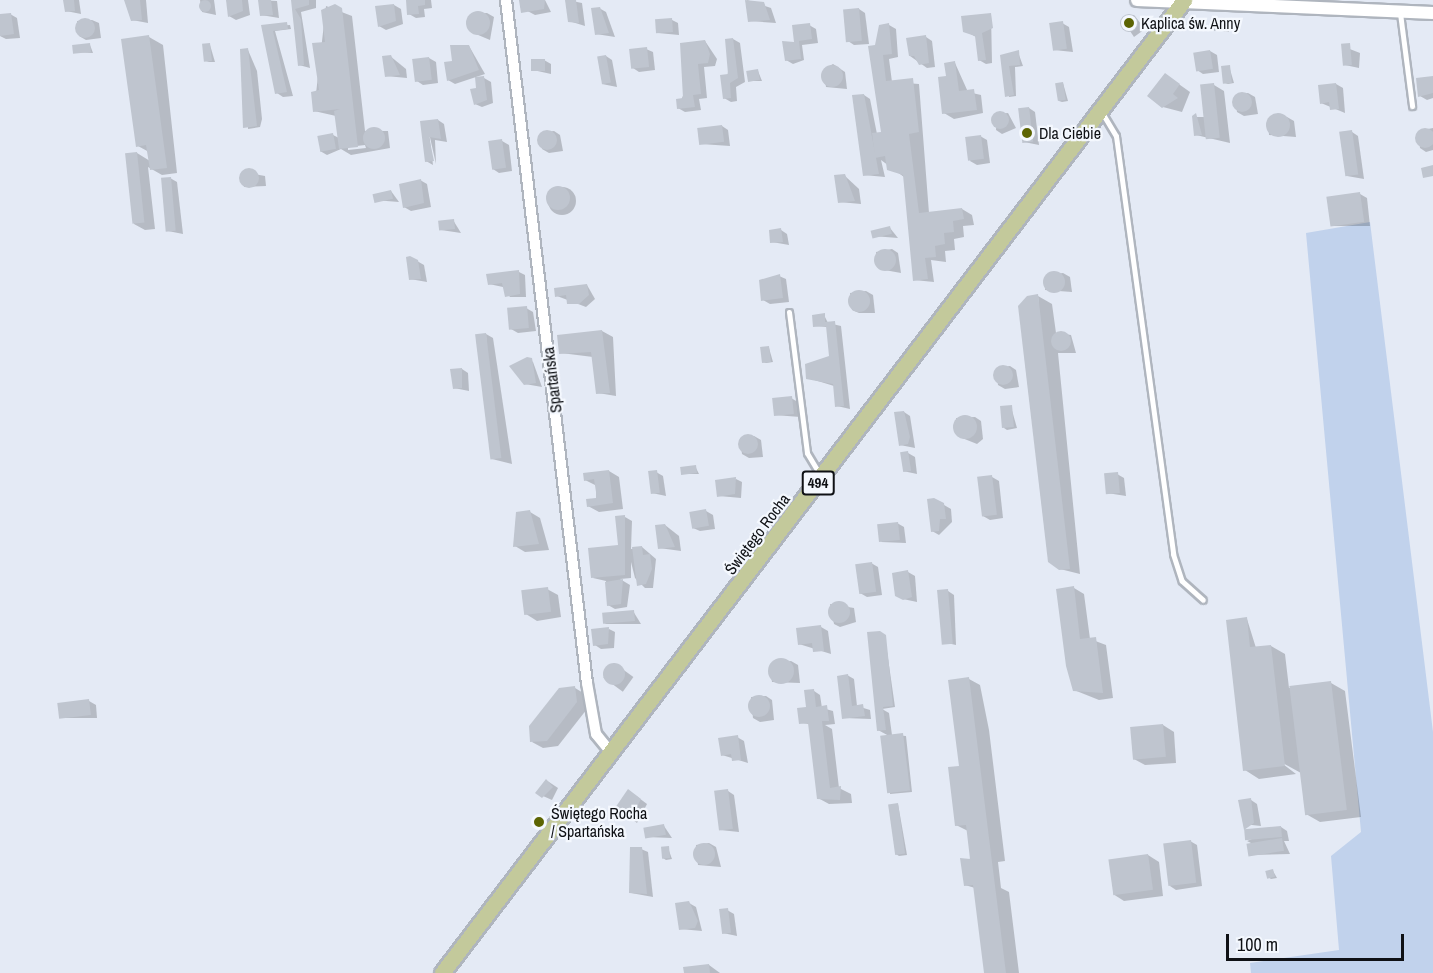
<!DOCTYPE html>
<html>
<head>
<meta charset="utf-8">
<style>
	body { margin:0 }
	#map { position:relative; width:1433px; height:973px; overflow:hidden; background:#e4eaf5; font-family:"Archivo Narrow",sans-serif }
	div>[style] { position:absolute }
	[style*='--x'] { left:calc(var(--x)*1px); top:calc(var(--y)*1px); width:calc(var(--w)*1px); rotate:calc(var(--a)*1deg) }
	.green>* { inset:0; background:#c1d2ec }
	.shadow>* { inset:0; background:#0003; transform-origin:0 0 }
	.round { border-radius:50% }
	.building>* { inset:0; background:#bfc5cf; transform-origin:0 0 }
	.roads { filter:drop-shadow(2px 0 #afb5be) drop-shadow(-2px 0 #afb5be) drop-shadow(0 2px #afb5be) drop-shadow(0 -2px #afb5be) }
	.service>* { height:5px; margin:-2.5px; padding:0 2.5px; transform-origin:2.5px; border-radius:2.5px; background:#fff }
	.minor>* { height:10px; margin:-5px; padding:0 5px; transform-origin:5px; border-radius:5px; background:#fff }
	.tertiary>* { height:12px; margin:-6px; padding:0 6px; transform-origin:6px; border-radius:6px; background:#fff }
	.primary>* { height:15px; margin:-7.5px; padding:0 7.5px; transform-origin:7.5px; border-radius:7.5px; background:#c3c99b }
	.dots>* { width:16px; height:16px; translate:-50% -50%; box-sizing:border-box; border:3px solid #f4f8fe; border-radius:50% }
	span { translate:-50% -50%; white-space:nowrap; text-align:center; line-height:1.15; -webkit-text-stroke:4.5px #f4f8fe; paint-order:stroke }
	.shield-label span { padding:2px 4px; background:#f4f8fe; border:2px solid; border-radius:4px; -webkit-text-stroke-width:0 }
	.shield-label { font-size:15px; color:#0f1115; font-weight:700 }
	.poi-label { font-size:16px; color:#0f1115 }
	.left { translate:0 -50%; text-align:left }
	.street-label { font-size:16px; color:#0f1115 }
	.scale { position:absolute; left:1226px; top:934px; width:178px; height:27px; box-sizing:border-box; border:3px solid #0f1115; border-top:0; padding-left:8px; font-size:18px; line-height:21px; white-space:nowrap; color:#0f1115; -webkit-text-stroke:4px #f4f8fe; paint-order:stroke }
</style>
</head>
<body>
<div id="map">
	<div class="green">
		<div style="clip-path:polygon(1370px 222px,1433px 732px,1433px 973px,1251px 973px,1250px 963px,1339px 950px,1331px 856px,1361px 832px,1306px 233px)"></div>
	</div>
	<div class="shadow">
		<div style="clip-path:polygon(65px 0,79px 0,81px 14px,66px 11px)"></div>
		<div style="clip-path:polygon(126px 0,146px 0,148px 23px,132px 20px)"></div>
		<div style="clip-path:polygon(200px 0,214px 0,216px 15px,202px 12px)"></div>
		<div style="clip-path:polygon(227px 0,248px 0,250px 15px,236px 20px,229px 16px)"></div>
		<div style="clip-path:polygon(259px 0,277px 1px,279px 18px,261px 15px)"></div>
		<div style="clip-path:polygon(294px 0,316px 0,316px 8px,301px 12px,310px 68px,299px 65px)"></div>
		<div style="clip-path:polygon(407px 0,431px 0,432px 8px,424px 9px,425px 17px,416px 18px,409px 14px)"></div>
		<div style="clip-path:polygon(521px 0,545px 0,551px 12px,535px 15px,520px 7px)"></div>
		<div style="clip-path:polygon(567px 0,582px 3px,585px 26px,569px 21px)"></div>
		<div style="clip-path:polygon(747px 0,771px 8px,776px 23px,750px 21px)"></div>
		<div style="clip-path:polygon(394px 5px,401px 9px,403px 24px,386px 30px,379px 26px)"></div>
		<div style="clip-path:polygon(evenodd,326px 6px,352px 16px,365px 131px,388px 131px,390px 148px,351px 155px,341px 149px,327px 155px,320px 151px,333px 135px,339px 138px,336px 116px,314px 111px,326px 6px,365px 145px,366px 148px,348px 150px,348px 147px,365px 145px)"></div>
		<div style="clip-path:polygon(599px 8px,606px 12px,615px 37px,596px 34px)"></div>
		<div style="clip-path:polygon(859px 9px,865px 13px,869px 44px,854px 45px,848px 41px)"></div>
		<div style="clip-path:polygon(487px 13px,494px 17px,490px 40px,471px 32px,470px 14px)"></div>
		<div style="clip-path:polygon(10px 14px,17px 18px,20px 38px,6px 39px,0 36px,0 16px)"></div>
		<div style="clip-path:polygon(991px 14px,992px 63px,986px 64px,979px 60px,976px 37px,965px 31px)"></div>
		<div style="clip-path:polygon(1134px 15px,1145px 29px,1134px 37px,1122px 19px)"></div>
		<div style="clip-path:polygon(92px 20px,99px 23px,101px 38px,86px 40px,79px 36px,77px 21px)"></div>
		<div style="clip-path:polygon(672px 20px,678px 23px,679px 35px,658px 33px)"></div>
		<div style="clip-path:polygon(1062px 23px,1069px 27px,1073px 52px,1054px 50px)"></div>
		<div style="clip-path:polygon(1216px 23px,1229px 24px,1229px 32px,1216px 30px)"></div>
		<div style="clip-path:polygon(290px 25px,291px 29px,275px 31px,293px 96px,283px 97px,277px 93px,262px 27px)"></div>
		<div style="clip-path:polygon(809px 25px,816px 29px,818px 43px,802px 45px,804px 60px,793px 64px,786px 60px,784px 42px,796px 44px)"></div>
		<div style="clip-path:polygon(889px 25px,896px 29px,898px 57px,889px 59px,892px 82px,919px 84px,929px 213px,962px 209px,972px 215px,974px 225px,963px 226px,964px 237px,954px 239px,955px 250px,945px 251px,946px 262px,931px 260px,934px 282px,914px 280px,904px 177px,881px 160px,885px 177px,864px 175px,864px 95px,870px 99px,877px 134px,884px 133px,877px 46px)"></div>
		<div style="clip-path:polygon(149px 37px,163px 45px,177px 173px,162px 175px,148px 167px,155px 229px,145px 230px,134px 224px,137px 153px,150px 161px,149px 152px,138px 146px,122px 40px)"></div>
		<div style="clip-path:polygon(926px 37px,932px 41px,935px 67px,927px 68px,910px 56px)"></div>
		<div style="clip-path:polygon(733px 39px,740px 43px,745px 82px,736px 87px,737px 101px,731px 102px,724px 98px)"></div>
		<div style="clip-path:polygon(705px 41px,717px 59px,715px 66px,704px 67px,707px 98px,699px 99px,701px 110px,685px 112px,678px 108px)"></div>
		<div style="clip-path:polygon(90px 45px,93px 53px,74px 52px)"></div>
		<div style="clip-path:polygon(210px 45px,215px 62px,209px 62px,206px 61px)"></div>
		<div style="clip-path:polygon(469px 46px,485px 74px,455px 84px,448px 80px,454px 62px)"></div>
		<div style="clip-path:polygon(1342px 46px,1360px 53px,1359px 68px,1345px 65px)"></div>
		<div style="clip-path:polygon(646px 49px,653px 52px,655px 70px,639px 72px,633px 68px)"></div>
		<div style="clip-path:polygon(248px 50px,257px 71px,262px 119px,260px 127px,248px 129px)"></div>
		<div style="clip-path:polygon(1210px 51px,1217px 55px,1219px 72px,1203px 74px,1197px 70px)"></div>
		<div style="clip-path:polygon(1018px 52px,1023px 66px,1015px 67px,1016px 96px,1009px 97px,1001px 57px)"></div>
		<div style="clip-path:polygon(390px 56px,406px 69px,407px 78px,386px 76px)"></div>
		<div style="clip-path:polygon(606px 56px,612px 60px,617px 87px,602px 84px)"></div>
		<div style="clip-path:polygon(429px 58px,436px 62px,438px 83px,423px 85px,417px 81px)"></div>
		<div style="clip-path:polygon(544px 60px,551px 64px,551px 74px,533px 70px)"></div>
		<div style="clip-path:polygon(955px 63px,968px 92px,981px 95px,983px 113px,954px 119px,944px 113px)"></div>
		<div style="clip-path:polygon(833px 64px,845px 72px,847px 89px,826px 87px,824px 69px)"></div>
		<div style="clip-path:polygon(1229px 66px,1234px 83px,1228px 84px,1225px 83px)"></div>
		<div style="clip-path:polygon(758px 71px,762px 81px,748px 81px)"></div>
		<div style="clip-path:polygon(1166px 75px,1190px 92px,1182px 112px,1163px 107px)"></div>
		<div style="clip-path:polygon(484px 78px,491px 82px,493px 103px,482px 107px,475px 104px)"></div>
		<div style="clip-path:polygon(1433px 78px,1433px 98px,1427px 100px,1420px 96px)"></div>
		<div style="clip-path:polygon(1063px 83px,1068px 101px,1062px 102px,1059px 101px)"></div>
		<div style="clip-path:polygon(1336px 84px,1343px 88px,1345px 113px,1321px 103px)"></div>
		<div style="clip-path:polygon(1214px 85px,1224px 91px,1230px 143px,1196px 135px,1194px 117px,1204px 117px)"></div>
		<div style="clip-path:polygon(1248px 93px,1255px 97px,1258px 114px,1244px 116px,1237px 112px,1235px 95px)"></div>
		<div style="clip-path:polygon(1029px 108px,1035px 112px,1039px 145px,1024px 142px)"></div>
		<div style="clip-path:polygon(1008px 113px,1016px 128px,1002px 134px,996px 130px,997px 114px)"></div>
		<div style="clip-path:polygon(1287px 117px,1294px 121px,1296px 137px,1269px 135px,1268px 119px)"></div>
		<div style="clip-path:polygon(438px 120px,444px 124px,447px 142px,435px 140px,436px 164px,429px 133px,433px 165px,426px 161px,421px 122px)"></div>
		<div style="clip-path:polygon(722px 126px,728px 130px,730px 146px,701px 144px)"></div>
		<div style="clip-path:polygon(1433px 128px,1433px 150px,1426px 152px,1420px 148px,1418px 131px)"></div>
		<div style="clip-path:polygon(554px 131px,560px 135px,563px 151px,549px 153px,542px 149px,540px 133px)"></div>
		<div style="clip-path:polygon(1352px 132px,1358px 136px,1364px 179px,1347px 176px)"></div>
		<div style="clip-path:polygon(980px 136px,987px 140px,990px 163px,977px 165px,970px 161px)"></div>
		<div style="clip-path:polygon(502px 141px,509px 145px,512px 171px,499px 173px,493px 169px)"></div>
		<div style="clip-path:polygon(242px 172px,265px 176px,266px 186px,244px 187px)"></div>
		<div style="clip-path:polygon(845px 176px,859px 189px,861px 204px,839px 202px)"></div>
		<div style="clip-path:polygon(170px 178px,177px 182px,183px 234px,168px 231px)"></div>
		<div style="clip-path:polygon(420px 180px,427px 184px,431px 207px,411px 211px,404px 207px)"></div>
		<div class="round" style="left:548px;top:187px;width:28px;height:28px"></div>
		<div style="clip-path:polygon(391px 191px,399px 202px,374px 200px)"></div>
		<div style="clip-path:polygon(1360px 194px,1367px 198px,1370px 226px,1331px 226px)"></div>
		<div style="clip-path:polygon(453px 220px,461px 233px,441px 230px)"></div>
		<div style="clip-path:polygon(890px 228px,898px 238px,873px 236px)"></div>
		<div style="clip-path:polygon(781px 230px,787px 234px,789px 245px,772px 242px)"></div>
		<div style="clip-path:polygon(892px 249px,898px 253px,901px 273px,879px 269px,876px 252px)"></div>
		<div style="clip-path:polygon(417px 261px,424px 265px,427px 282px,410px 279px)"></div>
		<div style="clip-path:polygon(519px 272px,525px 275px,526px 297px,510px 297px,503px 287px,489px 284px)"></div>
		<div style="clip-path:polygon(1063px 273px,1070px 277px,1072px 292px,1045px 290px,1048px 275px)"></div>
		<div style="clip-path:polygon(779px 276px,786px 279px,789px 302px,770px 304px,763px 300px)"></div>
		<div style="clip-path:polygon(587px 285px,595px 299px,586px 307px,557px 296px)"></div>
		<div style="clip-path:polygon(866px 291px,873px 295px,875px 313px,859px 313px,852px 310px,850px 293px)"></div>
		<div style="clip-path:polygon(1038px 296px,1052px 304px,1056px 333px,1071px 335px,1076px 353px,1058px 353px,1080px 574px,1060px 569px)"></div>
		<div style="clip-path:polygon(526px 308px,533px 312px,536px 331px,518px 333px,511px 329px)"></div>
		<div style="clip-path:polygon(824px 315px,828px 323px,841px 326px,850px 409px,837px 406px,834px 386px,808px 378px,831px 357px,827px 327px,815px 326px)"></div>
		<div style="clip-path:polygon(602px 331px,613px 337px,616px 396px,598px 393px,593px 357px,561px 353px)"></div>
		<div style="clip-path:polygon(486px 334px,493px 338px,512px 464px,492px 459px)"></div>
		<div style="clip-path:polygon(769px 348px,773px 362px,766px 363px,763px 362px)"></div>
		<div style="clip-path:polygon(527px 358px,533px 362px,542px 387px,525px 384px)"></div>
		<div style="clip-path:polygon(1010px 366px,1016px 370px,1019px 387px,1005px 389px,998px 385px,996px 368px)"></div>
		<div style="clip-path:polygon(462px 369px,468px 373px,469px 391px,454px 388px)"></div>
		<div style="clip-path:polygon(791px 398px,798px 402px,800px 417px,775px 415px)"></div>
		<div style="clip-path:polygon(1011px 407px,1017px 428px,1007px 430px,1004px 428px)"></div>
		<div style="clip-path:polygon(904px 412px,910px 416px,915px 448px,900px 445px)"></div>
		<div style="clip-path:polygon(975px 417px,981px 421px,983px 439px,977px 444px,957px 436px,956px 418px)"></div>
		<div style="clip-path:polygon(754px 436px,761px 440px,763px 457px,749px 458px,742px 454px,740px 438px)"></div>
		<div style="clip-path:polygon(908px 453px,915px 457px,917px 474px,903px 471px)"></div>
		<div style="clip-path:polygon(695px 466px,699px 474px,682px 474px)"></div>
		<div style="clip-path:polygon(609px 471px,619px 477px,623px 509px,599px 512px,588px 506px,598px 499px,597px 486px,585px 480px)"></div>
		<div style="clip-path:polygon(656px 472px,663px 476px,666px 496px,652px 493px)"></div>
		<div style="clip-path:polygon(1117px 474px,1124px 478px,1126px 496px,1107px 493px)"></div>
		<div style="clip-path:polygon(992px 477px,999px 481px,1003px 518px,990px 520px,983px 516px)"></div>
		<div style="clip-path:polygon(736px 479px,742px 482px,741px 498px,719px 496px)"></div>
		<div style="clip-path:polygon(944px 505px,951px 509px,952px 522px,939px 535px,932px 531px)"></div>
		<div style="clip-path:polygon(706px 511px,713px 515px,715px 529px,700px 531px,693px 528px)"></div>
		<div style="clip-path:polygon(530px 512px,540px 518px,549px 550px,525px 552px,515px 546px)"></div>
		<div style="clip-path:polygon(625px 517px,632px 521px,631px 549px,642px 547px,656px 559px,653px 588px,645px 588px,635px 578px,631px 562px,631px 578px,620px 579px,630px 585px,627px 607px,615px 609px,608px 605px,606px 581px,593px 578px,620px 546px)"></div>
		<div style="clip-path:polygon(897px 523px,904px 527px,906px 543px,881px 542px)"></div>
		<div style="clip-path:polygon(665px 525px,679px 536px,681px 551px,659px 548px)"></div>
		<div style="clip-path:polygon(871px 563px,878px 567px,882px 595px,867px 597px,860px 593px)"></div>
		<div style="clip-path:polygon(908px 572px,915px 576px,917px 602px,903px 599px)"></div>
		<div style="clip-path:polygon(1074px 588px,1084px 594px,1090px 639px,1106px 645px,1113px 698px,1099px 700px,1074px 690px)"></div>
		<div style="clip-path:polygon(547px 589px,558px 595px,561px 617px,537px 621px,526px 614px)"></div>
		<div style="clip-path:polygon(948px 591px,954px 595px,956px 645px,947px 643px)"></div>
		<div style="clip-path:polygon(830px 604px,854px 608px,856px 622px,840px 627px,834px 624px)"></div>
		<div style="clip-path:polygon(633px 611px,641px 624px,604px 624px)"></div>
		<div style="clip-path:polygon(1247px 619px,1256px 648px,1271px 646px,1285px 654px,1289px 688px,1331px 683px,1345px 691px,1361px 817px,1320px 822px,1306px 814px,1301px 773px,1279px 761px,1296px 774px,1259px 779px,1245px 770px)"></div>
		<div style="clip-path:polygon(821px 627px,828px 631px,831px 654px,799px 644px)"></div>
		<div style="clip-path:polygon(609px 629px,615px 632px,614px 648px,601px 649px,595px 645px)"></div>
		<div style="clip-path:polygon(885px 637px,895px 707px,882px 709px,889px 713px,892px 735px,906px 736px,912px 792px,890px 794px,889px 736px,878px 730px)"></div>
		<div style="clip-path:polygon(791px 661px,798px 665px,800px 683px,772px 682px,770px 664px)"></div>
		<div style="left:614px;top:663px;width:24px;height:18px;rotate:36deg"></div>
		<div style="clip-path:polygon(847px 675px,854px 679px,857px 706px,870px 710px,871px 719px,844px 718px)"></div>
		<div style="clip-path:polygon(969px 679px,980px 685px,989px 730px,1005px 861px,998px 862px,1001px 888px,1009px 892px,1019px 973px,986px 973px,975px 888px,965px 885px,962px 860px,975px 858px,968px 831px,956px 825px)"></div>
		<div style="clip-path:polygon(575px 688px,585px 694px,587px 709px,558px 746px,543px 748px,532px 742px)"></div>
		<div style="clip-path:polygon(814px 691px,820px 695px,822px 708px,833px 711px,835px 724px,825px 725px,832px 729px,839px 788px,851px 794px,852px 803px,829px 804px,818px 798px,809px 724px,800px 723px)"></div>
		<div style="clip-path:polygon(766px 696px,772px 700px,774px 720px,760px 722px,753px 718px,751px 697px)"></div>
		<div style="clip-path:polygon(89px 701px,96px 705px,97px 718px,60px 718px)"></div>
		<div style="clip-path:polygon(1163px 725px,1174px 732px,1176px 763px,1145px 765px,1134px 759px)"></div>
		<div style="clip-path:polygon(737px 737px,744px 741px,748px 763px,722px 755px)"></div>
		<div style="clip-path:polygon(546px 780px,558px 788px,552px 800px,543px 796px)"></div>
		<div style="clip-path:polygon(728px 791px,734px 795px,739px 832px,720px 830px)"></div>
		<div style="clip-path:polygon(635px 795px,647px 804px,637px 823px,617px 808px)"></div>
		<div style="clip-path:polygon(1251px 800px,1257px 804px,1261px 826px,1243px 824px)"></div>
		<div style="clip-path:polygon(898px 804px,907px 855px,899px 856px,896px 854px)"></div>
		<div style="clip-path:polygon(664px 826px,672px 838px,646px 837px)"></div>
		<div style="clip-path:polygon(1281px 827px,1287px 831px,1289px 841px,1284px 841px,1290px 854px,1249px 855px,1253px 844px,1247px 841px)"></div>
		<div style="clip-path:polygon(1190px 841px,1197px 845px,1202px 886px,1176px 890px,1170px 886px)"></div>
		<div style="clip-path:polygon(709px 843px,716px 847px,721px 867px,698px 865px,696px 845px)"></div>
		<div style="clip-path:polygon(668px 848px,672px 859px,666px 860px,663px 858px)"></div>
		<div style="clip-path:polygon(641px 849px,648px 852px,653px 897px,631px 893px)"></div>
		<div style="clip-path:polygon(1148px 855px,1159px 862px,1163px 896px,1124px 901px,1113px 894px)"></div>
		<div style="clip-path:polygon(1273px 871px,1277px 878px,1271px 879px,1268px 877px)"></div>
		<div style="clip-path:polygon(689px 903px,696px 907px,702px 931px,680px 929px)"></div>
		<div style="clip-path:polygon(727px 910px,734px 914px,737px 936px,723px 933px)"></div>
		<div style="clip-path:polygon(709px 965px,720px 973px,685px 973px)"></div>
	</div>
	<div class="building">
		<div class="round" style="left:199px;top:0;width:12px;height:12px"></div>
		<div style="clip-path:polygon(63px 0,74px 0,75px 11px,65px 12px)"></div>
		<div style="clip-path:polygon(124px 0,140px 0,142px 20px,131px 21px)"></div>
		<div style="clip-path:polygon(226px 0,242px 0,243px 11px,228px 17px)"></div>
		<div style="clip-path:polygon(258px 0,271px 0,273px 15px,260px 16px)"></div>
		<div style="clip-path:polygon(291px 0,309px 0,309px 5px,295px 9px,301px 19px,304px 65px,298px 66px)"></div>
		<div style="clip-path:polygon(406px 0,425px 0,425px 5px,418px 6px,419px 14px,407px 15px)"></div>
		<div style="clip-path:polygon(519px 0,545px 0,544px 9px,521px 13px)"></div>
		<div style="clip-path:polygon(565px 0,576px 0,579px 23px,568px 22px)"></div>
		<div style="clip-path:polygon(745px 0,764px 2px,770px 20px,748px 22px)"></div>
		<div style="clip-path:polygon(335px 4px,342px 8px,358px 147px,339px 149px,334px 111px,340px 109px,313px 112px,311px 92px,319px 90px,312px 43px,325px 42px,321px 10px)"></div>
		<div style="clip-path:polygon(394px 4px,396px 21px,378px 27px,375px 6px)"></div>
		<div style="clip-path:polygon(600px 7px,609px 33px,595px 35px,591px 8px)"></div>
		<div style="left:859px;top:8px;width:33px;height:16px;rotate:85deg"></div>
		<div class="round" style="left:466px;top:11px;width:24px;height:24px"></div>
		<div style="clip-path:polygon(11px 13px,14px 34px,0 36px,0 14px)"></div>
		<div style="clip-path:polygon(991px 13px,993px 28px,982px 33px,986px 60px,978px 61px,975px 36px,963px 32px,961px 16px)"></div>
		<div class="round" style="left:1120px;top:14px;width:18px;height:18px"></div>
		<div style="left:672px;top:18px;width:14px;height:17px;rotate:86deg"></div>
		<div class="round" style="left:75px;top:18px;width:20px;height:20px"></div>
		<div style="left:1063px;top:21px;width:28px;height:14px;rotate:82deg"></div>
		<div style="left:1214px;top:21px;width:12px;height:10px"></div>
		<div style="clip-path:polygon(287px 22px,288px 29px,273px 31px,287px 92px,275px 94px,261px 25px)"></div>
		<div style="clip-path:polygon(810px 23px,812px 39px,799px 41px,801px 59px,785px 61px,782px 41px,794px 42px,792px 25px)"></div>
		<div style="clip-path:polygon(889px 23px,892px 54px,883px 55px,886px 81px,913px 78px,919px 132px,909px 134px,919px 213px,962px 208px,964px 219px,953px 221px,954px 232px,944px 233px,945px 244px,935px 246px,936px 257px,925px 258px,928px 279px,913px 281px,903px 175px,887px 170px,885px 156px,875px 158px,872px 133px,881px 132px,868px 46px,875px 45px,879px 25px)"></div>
		<div style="clip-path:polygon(149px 35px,167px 168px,150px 170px,146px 145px,136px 147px,121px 39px)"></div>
		<div style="clip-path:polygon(926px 35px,929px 63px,919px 65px,914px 56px,909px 56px,906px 38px)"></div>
		<div style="clip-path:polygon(733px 38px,738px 78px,730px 83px,731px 98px,723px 99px,720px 75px,728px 74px,725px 39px)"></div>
		<div style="clip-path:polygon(705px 40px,710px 54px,708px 63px,698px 64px,701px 94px,693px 95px,695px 107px,677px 109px,676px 99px,683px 98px,680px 43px)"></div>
		<div style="left:90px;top:43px;width:9px;height:18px;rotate:84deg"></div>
		<div style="left:210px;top:43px;width:18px;height:8px;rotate:84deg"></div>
		<div style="left:1350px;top:43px;width:22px;height:9px;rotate:85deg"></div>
		<div style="clip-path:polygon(450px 45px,469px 45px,479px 70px,447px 81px,444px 62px,452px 61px)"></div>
		<div style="left:647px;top:47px;width:20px;height:18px;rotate:84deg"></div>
		<div style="clip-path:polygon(248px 48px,257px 126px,243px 128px,240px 49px)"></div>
		<div style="clip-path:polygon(1019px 50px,1020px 65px,1009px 66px,1014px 95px,1005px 97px,1000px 55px)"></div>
		<div style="left:1210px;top:50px;width:19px;height:17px;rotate:81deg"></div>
		<div style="clip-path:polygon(391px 55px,400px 75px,385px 77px,382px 56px)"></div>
		<div style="left:606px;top:55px;width:28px;height:9px;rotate:80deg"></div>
		<div style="left:429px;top:57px;width:23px;height:17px;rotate:83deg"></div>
		<div style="left:531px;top:59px;width:14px;height:12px"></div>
		<div style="clip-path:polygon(955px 61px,959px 91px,974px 89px,977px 110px,942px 114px,938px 77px,946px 76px,944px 63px)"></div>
		<div style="left:1230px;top:65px;width:18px;height:9px;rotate:84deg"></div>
		<div class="round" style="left:821px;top:65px;width:22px;height:22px"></div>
		<div style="left:758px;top:69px;width:11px;height:12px;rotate:80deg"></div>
		<div style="clip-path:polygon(1165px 73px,1180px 84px,1173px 94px,1178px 98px,1162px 108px,1147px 96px)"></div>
		<div style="clip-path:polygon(484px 76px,487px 100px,474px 105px,470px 89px,476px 88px,475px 77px)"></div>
		<div style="clip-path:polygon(1433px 76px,1433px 93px,1418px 97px,1416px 78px)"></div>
		<div style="left:1063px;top:82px;width:18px;height:8px;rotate:81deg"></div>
		<div style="left:1214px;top:83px;width:55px;height:14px;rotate:84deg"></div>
		<div style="clip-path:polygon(1336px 83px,1339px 109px,1330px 110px,1329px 102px,1320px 104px,1318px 85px)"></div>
		<div class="round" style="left:1232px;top:92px;width:20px;height:20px"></div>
		<div style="clip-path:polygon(864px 94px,879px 174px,863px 176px,852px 95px)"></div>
		<div style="left:1029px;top:107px;width:35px;height:11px;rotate:83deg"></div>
		<div class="round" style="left:991px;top:111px;width:18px;height:18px"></div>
		<div style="clip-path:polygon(1196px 113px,1202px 135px,1194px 136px,1192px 116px)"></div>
		<div class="round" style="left:1266px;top:113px;width:24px;height:24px"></div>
		<div style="clip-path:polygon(438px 119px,441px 139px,429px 137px,434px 161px,425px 162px,420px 121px)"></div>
		<div style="left:722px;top:125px;width:17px;height:25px;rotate:83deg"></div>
		<div class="round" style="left:363px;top:127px;width:22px;height:22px"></div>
		<div class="round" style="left:1415px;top:128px;width:20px;height:20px"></div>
		<div style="left:1352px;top:130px;width:45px;height:13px;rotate:82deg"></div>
		<div class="round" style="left:537px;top:130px;width:20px;height:20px"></div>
		<div style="left:333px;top:133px;width:16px;height:16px;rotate:79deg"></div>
		<div style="left:981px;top:135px;width:24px;height:16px;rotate:83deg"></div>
		<div style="left:502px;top:139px;width:29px;height:14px;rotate:82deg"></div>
		<div style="left:137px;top:152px;width:71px;height:12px;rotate:84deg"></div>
		<div style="clip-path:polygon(1433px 165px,1433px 176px,1423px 178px,1421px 168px)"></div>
		<div class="round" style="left:239px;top:168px;width:20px;height:20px"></div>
		<div style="clip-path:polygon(845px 174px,855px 201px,838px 203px,834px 175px)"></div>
		<div style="left:171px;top:177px;width:54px;height:10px;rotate:85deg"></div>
		<div style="clip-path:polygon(421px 179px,424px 203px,403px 208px,399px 184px)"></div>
		<div class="round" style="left:546px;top:186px;width:24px;height:24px"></div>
		<div style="left:391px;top:190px;width:9px;height:19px;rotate:77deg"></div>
		<div style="left:1360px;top:192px;width:30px;height:34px;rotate:82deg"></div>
		<div style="left:454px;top:219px;width:10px;height:16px;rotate:84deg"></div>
		<div style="left:890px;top:226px;width:8px;height:20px;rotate:76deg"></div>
		<div style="clip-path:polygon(781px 228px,783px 242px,770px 243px,769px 230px)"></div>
		<div class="round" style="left:874px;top:249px;width:22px;height:22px"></div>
		<div style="clip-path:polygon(410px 256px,418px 260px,421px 279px,409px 280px,406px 257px)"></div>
		<div style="clip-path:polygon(519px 270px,520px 294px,505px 297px,502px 283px,488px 285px,486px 274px)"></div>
		<div class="round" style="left:1043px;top:271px;width:22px;height:22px"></div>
		<div style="clip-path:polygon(780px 274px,783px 298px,761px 301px,759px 280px)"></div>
		<div style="clip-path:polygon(587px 284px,589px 295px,579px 304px,567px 304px,566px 295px,555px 297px,554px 288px)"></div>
		<div class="round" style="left:848px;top:290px;width:22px;height:22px"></div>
		<div style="clip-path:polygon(1038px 294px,1070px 569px,1059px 570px,1048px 562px,1018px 306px,1027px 296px)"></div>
		<div style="left:527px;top:306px;width:22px;height:20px;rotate:85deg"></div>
		<div style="clip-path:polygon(825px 313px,825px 322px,835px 321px,844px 406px,835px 407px,833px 384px,806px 379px,805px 364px,829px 356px,826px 326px,813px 327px,812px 315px)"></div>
		<div style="clip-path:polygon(602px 330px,610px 393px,596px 394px,591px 352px,559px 354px,557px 335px)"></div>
		<div class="round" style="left:1051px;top:331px;width:20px;height:20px"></div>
		<div style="left:486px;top:333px;width:126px;height:11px;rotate:83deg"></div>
		<div style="left:769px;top:346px;width:16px;height:9px;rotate:83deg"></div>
		<div style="clip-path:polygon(527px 357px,532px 358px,536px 383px,524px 385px,509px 366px)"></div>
		<div class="round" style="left:993px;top:365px;width:20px;height:20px"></div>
		<div style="clip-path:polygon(462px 368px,462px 388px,453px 389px,450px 369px)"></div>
		<div style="left:792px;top:396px;width:18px;height:20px;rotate:84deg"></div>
		<div style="left:1012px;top:405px;width:22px;height:12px;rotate:85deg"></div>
		<div style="clip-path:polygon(904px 411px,910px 437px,908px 444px,899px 446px,894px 412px)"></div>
		<div class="round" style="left:953px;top:415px;width:24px;height:24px"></div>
		<div class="round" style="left:738px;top:434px;width:20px;height:20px"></div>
		<div style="left:908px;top:451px;width:20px;height:8px;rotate:81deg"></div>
		<div style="left:696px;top:465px;width:8px;height:16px;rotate:83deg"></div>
		<div style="clip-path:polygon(609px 470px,613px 503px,587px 507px,586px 499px,596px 498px,596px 492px,594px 479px,584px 481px,583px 473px)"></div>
		<div style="left:657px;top:470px;width:23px;height:9px;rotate:83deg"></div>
		<div style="left:1118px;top:472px;width:21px;height:14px;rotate:85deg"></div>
		<div style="left:992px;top:475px;width:40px;height:15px;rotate:83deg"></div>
		<div style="clip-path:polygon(736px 477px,735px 494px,717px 497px,715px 480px)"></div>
		<div style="clip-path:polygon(934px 498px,944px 503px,946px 519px,940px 519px,939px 531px,931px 532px,927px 499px)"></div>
		<div style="left:706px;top:509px;width:17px;height:17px;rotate:80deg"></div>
		<div style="clip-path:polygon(530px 510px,539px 544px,513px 547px,516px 512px)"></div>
		<div style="clip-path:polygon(625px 515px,625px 575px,591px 578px,588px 548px,618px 545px,615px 516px)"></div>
		<div style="left:898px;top:522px;width:18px;height:21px;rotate:84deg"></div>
		<div style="clip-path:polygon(665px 524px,675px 547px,658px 549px,655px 525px)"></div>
		<div style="clip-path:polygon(642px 546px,643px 555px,650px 554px,652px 569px,646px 584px,637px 586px,632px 547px)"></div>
		<div style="left:872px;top:562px;width:30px;height:17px;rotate:82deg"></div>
		<div style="clip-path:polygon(908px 570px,912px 597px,903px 600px,895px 596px,892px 573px)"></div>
		<div style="clip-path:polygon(623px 579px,621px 604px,607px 606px,605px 582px)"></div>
		<div style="clip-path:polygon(1074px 586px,1080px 639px,1096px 637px,1103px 693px,1073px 691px,1066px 666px,1056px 589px)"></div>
		<div style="left:548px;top:587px;width:25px;height:27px;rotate:83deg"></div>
		<div style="left:948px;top:589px;width:55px;height:11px;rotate:85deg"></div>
		<div class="round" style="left:828px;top:601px;width:22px;height:22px"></div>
		<div style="left:634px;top:610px;width:11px;height:32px;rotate:85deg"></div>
		<div style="clip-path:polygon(1247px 617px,1250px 647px,1271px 645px,1285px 766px,1243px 771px,1226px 620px)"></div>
		<div style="clip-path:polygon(821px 625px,824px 651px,813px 652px,812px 643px,798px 645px,796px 628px)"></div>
		<div style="clip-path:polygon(609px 627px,608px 644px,593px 646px,591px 629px)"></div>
		<div style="clip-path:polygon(880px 631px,886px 635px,893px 706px,883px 707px,886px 730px,877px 731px,867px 632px)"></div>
		<div class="round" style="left:768px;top:658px;width:26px;height:26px"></div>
		<div class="round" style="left:603px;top:663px;width:22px;height:22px"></div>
		<div style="clip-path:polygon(848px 674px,852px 706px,863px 704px,865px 716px,842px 719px,837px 676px)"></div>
		<div style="clip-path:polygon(969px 677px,991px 854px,1006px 973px,984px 973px,973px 885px,964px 886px,960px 858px,970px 859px,966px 825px,955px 826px,948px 767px,959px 766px,948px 680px)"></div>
		<div style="left:1331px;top:681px;width:130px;height:42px;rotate:83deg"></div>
		<div style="clip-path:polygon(575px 686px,577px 702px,547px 741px,530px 742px,529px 726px,559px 688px)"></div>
		<div style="clip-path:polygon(814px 689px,816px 707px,827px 705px,829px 721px,822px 721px,830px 788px,841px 786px,840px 800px,817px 799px,808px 723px,799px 724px,797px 708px,806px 707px,804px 690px)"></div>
		<div class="round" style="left:748px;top:695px;width:22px;height:22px"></div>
		<div style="left:89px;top:699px;width:16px;height:32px;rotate:83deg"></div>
		<div style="left:1163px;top:724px;width:33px;height:33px;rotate:85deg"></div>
		<div style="left:903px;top:733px;width:58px;height:23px;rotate:83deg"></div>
		<div style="clip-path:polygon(738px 735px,741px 760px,732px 761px,731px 754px,721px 756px,718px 738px)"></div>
		<div style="clip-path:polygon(546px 779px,553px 787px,542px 798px,535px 793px)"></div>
		<div style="clip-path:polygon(628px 789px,641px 799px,630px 820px,615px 808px)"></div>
		<div style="left:728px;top:789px;width:40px;height:14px;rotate:83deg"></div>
		<div style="clip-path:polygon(1251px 798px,1254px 823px,1244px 830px,1238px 800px)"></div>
		<div style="left:898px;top:803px;width:51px;height:10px;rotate:82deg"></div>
		<div style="left:664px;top:824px;width:11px;height:21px;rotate:80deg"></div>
		<div style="left:1281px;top:826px;width:11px;height:37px;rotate:85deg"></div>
		<div style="left:1282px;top:838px;width:13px;height:36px;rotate:81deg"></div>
		<div style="left:1191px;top:840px;width:43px;height:28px;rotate:83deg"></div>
		<div class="round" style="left:693px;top:843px;width:22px;height:22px"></div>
		<div style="left:669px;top:846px;width:12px;height:8px;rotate:85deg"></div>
		<div style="clip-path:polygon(630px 847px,642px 847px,647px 894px,629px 893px)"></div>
		<div style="left:1148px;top:854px;width:36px;height:40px;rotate:82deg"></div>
		<div style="left:1273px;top:869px;width:8px;height:8px;rotate:76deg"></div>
		<div style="clip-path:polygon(689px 901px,698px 921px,695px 928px,679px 930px,675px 903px)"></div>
		<div style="left:728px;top:908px;width:25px;height:9px;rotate:83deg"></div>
		<div style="clip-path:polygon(709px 964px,710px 973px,684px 973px,683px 967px)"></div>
	</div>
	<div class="roads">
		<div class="service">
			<div style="--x:1400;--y:13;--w:94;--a:82.6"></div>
			<div style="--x:1101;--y:111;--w:29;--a:59"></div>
			<div style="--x:1116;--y:136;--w:422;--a:82.2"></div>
			<div style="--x:1173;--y:554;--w:28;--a:72"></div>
			<div style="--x:1182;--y:581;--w:28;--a:42"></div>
			<div style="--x:789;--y:312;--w:142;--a:82.7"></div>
			<div style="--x:807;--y:453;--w:23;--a:59"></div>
		</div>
		<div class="minor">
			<div style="--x:506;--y:0;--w:688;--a:83.24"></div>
			<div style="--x:587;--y:683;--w:52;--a:80"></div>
			<div style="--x:596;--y:734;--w:26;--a:51"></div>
		</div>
		<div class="tertiary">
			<div style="--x:1137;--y:0;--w:296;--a:2.5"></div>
		</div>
		<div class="primary">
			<div style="--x:442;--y:973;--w:1224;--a:-52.67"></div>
		</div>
	</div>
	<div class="dots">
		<div style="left:1129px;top:23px;background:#5c6403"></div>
		<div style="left:1027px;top:133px;background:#5c6403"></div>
		<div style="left:539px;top:822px;background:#5c6403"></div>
	</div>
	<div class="shield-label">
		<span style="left:818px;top:483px">494</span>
	</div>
	<div class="poi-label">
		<span class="left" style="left:1141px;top:23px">Kaplica św. Anny</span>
		<span class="left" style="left:1039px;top:133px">Dla Ciebie</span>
		<span class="left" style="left:551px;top:822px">Świętego Rocha<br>/ Spartańska</span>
	</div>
	<div class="street-label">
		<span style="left:552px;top:380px;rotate:-97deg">Spartańska</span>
		<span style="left:757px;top:534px;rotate:-53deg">Świętego Rocha</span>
	</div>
	<div class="scale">100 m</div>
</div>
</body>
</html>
